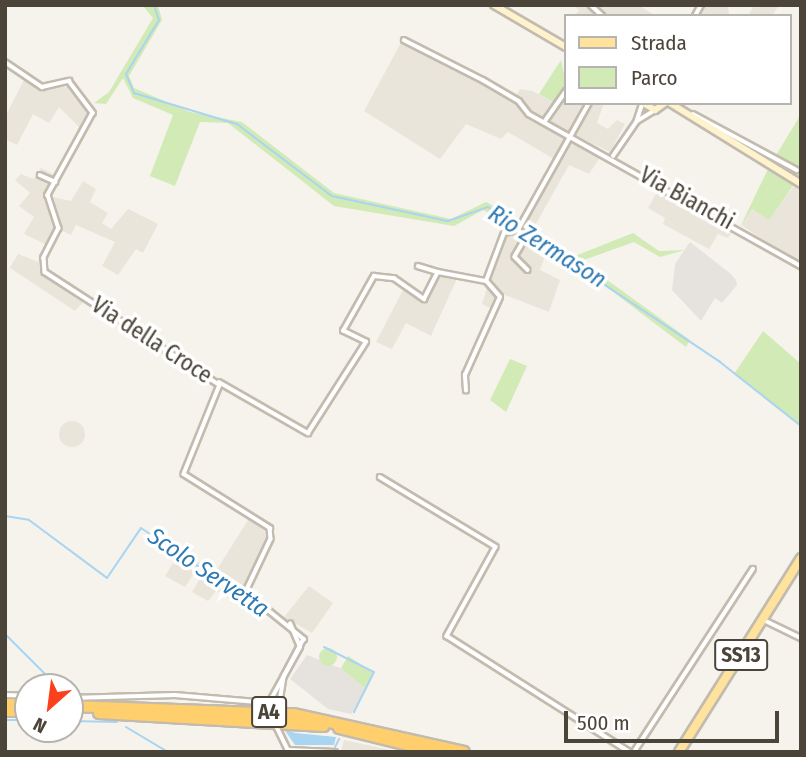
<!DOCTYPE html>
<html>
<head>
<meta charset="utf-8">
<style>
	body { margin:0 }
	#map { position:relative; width:806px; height:757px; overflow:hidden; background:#f6f3ec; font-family:"Fira Sans Condensed",sans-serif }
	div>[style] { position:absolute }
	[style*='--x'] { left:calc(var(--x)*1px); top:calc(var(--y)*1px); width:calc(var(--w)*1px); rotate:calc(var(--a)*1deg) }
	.residential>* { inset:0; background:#eae5da }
	.round { border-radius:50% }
	.industrial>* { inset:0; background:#e6e2dd }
	.green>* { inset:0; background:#d2eab5 }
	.water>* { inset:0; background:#a9d4f2 }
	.stream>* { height:2px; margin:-1px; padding:0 1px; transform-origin:1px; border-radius:1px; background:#a9d4f2 }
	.roads { filter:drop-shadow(2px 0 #c2bbae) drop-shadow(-2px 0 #c2bbae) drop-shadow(0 2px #c2bbae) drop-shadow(0 -2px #c2bbae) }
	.minor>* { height:3.5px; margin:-1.75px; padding:0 1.75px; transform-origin:1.75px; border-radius:1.75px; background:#fff }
	.secondary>* { height:6px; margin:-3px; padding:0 3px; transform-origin:3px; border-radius:3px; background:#fff3cd }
	.primary>* { height:8px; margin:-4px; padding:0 4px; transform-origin:4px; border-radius:4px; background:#ffe39c }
	.motorway>* { height:10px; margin:-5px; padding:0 5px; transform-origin:5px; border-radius:5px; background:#ffcf6e }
	span { translate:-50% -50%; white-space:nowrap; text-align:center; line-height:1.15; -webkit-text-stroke:7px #fff; paint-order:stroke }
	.shield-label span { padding:2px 5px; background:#fff; border:2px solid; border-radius:5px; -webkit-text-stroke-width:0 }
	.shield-label { font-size:21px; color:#4b4439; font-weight:700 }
	.street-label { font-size:23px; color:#4b4439 }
	.water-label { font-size:24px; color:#2e7ab2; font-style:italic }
	.frame { position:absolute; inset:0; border:7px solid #4b4439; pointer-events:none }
	.legend { position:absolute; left:564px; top:14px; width:228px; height:91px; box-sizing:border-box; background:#fff; border:2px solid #b7b4b0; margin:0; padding:9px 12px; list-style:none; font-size:21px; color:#4b4439 }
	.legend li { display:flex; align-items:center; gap:14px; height:35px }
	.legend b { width:35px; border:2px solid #b7b4b0 }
	.north { position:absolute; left:14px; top:673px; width:70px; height:70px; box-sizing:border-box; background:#fff; border:2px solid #b7b4b0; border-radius:50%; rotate:208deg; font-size:19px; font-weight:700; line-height:28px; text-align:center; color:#4b4439 }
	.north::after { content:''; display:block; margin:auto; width:24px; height:32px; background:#fc3f1d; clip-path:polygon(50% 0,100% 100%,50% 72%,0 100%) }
	.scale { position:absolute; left:564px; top:711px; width:215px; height:32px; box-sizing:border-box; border:4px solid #4b4439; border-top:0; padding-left:9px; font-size:21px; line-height:24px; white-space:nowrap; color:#4b4439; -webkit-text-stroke:5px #fff; paint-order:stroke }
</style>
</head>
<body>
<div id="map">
	<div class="residential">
		<div style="clip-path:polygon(572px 5px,638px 5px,656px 16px,574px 16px,579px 10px)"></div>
		<div style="clip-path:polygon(700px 5px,728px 5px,729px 16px,693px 16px)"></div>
		<div style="clip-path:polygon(754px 5px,779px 5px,772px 16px,748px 16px)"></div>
		<div style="clip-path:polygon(404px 37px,516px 96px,520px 89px,532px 91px,554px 102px,566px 84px,566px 103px,604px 103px,597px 123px,608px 129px,617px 120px,625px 124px,610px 152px,571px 133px,554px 159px,508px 132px,501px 139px,466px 124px,440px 159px,364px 111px)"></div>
		<div style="clip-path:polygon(26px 76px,45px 89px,74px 86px,93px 115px,85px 133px,59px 107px,49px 123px,33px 114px,17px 145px,5px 139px,5px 117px)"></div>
		<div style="clip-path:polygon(572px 137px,603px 153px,589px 174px,569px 165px,532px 231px,523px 224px)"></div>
		<div style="clip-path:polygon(41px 168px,59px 177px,48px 196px,59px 225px,49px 246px,24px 234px,34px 217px,19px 206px,30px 193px,15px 180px,21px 174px,33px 179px)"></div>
		<div style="clip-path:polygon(83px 181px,96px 189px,90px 202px,108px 213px,102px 223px,111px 229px,128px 209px,158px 224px,143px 253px,136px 249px,118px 275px,102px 266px,115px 242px,76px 225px,71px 235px,63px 231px,53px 197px,71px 201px)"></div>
		<div style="clip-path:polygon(661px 185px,735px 227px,728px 238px,718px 234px,709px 249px,663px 224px,665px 218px,648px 208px)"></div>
		<div style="clip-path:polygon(794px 186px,801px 191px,800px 264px,741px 225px,752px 209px,769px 219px)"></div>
		<div style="clip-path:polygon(521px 228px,548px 247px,540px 270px,560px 280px,549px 312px,500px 293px,494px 310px,482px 304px,505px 233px)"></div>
		<div style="clip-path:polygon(18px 254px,41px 263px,86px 299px,75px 311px,10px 268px,5px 276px)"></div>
		<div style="clip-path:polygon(439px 271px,459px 274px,431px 336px,406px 323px,392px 349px,376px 342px,404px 288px,425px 299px)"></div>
		<div class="round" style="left:59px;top:421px;width:26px;height:26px"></div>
		<div style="clip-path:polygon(250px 517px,270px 537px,239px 605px,216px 591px,208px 601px,192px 592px,204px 571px,198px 567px,185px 587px,165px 576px,180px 552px,216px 571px)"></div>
		<div style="clip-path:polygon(309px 586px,333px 603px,312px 633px,284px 617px)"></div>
		<div style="clip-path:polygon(344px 740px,395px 751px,341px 752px)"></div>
	</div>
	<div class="industrial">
		<div style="clip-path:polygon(690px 242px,731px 274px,736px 280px,737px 285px,722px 303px,715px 298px,701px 321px,672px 290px,675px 264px)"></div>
		<div style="clip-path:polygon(307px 655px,345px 670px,366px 689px,351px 714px,328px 709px,290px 679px)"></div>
	</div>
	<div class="green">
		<div style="clip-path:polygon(142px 5px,158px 5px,162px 20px,129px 76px,134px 88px,190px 112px,242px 122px,334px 193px,451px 219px,486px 202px,520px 220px,517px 227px,483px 210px,454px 226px,334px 206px,228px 123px,200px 122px,175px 186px,150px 176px,173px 115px,133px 98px,123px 78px,106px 104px,94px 103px,109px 92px,153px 18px)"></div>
		<div style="clip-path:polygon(561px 60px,566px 84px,554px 102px,539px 94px)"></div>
		<div style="clip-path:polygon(801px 114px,801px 179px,772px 162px)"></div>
		<div style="clip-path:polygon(769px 167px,795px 183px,769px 220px,752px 209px,741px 225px)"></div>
		<div style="clip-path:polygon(523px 224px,575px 256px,633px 233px,659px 251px,685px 250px,660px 257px,634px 242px,581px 261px,690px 340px,686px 347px)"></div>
		<div style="clip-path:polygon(763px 331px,801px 364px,801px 427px,734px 374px)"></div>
		<div style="clip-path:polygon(510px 359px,527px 366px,506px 412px,490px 400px)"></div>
		<div class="round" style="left:319px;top:648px;width:18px;height:18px"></div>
		<div style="clip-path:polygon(348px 656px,373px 672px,366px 689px,341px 668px)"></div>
	</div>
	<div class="water">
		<div style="clip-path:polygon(284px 729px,295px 733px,336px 737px,334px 745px,295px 745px)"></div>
	</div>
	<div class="stream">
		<div style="--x:154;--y:5;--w:16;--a:72"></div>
		<div style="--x:159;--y:20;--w:63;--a:121.4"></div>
		<div style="--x:126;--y:74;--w:21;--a:67"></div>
		<div style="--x:134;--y:93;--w:108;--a:16.8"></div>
		<div style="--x:237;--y:124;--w:119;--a:37.2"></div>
		<div style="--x:332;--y:196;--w:119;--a:12.2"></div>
		<div style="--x:448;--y:221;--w:42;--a:-19.3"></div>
		<div style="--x:488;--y:207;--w:279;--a:33.7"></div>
		<div style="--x:720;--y:362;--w:103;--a:38.3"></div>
		<div style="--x:5;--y:516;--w:24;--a:9"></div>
		<div style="--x:29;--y:520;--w:97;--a:36.6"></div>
		<div style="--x:107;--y:578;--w:60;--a:-55.8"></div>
		<div style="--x:141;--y:528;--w:161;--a:33.9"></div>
		<div style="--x:5;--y:634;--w:75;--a:45"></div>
		<div style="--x:324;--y:647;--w:56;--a:26.6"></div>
		<div style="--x:374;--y:672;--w:45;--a:116.6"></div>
		<div style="--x:70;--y:694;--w:29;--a:2"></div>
		<div style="--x:5;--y:720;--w:23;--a:0"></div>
		<div style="--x:70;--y:721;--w:47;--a:1.2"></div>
		<div style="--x:126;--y:727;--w:49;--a:30.8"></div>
		<div style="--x:335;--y:747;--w:9;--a:-63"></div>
	</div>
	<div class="roads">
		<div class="minor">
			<div style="--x:591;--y:5;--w:16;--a:43"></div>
			<div style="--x:695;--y:16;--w:13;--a:-61"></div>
			<div style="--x:404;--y:40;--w:89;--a:26.9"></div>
			<div style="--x:483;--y:80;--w:42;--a:30.3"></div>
			<div style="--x:519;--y:101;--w:16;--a:52"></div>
			<div style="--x:529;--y:114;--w:312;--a:29.2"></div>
			<div style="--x:5;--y:62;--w:45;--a:34"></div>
			<div style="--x:42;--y:87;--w:28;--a:-13"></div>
			<div style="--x:69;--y:81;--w:40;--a:53"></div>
			<div style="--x:93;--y:113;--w:94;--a:118.8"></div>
			<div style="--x:48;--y:195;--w:35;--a:72"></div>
			<div style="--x:59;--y:228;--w:34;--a:117"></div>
			<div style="--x:44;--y:258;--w:14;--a:86"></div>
			<div style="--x:45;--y:272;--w:208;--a:32.9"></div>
			<div style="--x:220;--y:385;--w:96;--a:112"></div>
			<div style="--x:184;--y:474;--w:102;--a:32.1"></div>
			<div style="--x:270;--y:528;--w:11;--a:85"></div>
			<div style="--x:271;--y:539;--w:59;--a:115.3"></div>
			<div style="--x:246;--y:592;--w:75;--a:39"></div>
			<div style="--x:304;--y:639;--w:43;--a:117.8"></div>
			<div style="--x:284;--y:677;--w:31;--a:99"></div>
			<div style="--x:643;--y:103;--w:19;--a:108"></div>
			<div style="--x:637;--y:121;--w:21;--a:-31"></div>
			<div style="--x:693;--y:114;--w:118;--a:28.3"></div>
			<div style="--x:545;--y:121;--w:37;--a:-55"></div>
			<div style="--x:613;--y:156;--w:42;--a:-55.6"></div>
			<div style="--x:40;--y:175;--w:17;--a:24"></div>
			<div style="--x:518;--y:230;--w:21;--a:31"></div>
			<div style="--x:527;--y:236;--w:24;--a:120"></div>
			<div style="--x:515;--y:257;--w:18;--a:45"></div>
			<div style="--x:418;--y:266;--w:21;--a:17"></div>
			<div style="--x:219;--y:382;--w:103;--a:29.8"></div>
			<div style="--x:308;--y:433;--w:108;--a:-57.5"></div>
			<div style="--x:366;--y:342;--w:25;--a:-154"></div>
			<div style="--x:343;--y:331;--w:63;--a:-60.6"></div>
			<div style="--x:374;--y:276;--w:20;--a:6"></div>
			<div style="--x:394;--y:278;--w:37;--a:35"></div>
			<div style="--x:424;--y:299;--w:30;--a:-63"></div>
			<div style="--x:438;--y:272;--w:49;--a:10.6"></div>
			<div style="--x:486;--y:281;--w:51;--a:-69.4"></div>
			<div style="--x:504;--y:233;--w:14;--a:-12"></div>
			<div style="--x:518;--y:230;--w:145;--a:-60.8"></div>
			<div style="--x:466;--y:391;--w:16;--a:-94"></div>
			<div style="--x:465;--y:375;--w:85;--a:-65.8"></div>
			<div style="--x:500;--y:297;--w:21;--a:-131"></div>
			<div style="--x:380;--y:477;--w:135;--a:31.1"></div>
			<div style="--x:496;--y:547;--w:102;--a:118.8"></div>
			<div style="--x:447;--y:636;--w:217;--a:32.4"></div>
			<div style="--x:764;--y:620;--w:41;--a:25.9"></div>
			<div style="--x:5;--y:695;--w:23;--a:2"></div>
			<div style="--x:70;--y:698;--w:105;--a:-1.6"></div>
			<div style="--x:175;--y:695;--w:94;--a:4.9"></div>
			<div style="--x:269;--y:703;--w:64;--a:-61"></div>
			<div style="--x:300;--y:647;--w:25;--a:-113"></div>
			<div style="--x:277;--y:727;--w:25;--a:64"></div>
			<div style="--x:288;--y:750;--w:47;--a:2.4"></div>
			<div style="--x:634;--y:752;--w:218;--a:-57"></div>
		</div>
		<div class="secondary">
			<div style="--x:494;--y:5;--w:83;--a:30.3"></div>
			<div style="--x:643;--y:103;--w:14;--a:30"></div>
			<div style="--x:655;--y:110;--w:12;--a:-35"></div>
			<div style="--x:670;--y:103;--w:154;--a:31.7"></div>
		</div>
		<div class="primary">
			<div style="--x:679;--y:752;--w:229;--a:-57.8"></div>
		</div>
		<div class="motorway">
			<div style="--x:5;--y:704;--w:23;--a:2"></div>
			<div style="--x:70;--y:706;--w:223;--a:2.1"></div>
			<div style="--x:293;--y:714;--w:175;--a:12.5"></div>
			<div style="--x:5;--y:711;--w:23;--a:0"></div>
			<div style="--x:99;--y:713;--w:225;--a:3.3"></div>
			<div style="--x:339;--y:728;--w:101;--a:13.8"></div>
		</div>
	</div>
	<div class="shield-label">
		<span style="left:741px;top:655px">SS13</span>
		<span style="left:269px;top:712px">A4</span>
	</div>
	<div class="street-label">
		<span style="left:687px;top:198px;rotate:29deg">Via Bianchi</span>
		<span style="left:152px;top:340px;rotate:33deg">Via della Croce</span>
	</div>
	<div class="water-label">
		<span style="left:547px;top:247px;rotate:32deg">Rio Zermason</span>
		<span style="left:208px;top:573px;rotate:34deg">Scolo Servetta</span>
	</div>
	<div class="frame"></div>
	<ul class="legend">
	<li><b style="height:9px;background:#ffe39c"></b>Strada</li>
	<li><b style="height:19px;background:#d2eab5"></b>Parco</li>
	</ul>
	<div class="north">N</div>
	<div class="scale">500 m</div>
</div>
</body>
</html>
